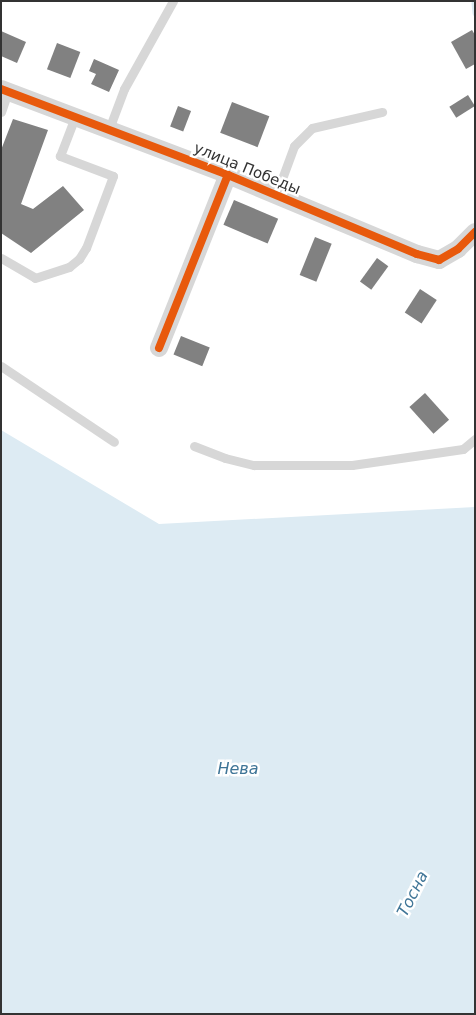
<!DOCTYPE html>
<html>
<head>
<meta charset="utf-8">
<style>
	body { margin:0 }
	#map { position:relative; width:476px; height:1015px; overflow:hidden; background:#fff; font-family:"DejaVu Sans",sans-serif }
	div>[style] { position:absolute }
	[style*='--x'] { left:calc(var(--x)*1px); top:calc(var(--y)*1px); width:calc(var(--w)*1px); rotate:calc(var(--a)*1deg) }
	.water>* { inset:0; background:#ddebf3 }
	.stream>* { height:4.5px; margin:-2.25px; padding:0 2.25px; transform-origin:2.25px; border-radius:2.25px; background:#ddebf3 }
	.building>* { inset:0; background:#818181; transform-origin:0 0 }
	.lane>* { height:9px; margin:-4.5px; padding:0 4.5px; transform-origin:4.5px; border-radius:4.5px; background:#d7d7d7 }
	.street>* { height:18px; margin:-9px; padding:0 9px; transform-origin:9px; border-radius:9px; background:#d7d7d7 }
	.cycleway>* { height:8px; margin:-4px; padding:0 4px; transform-origin:4px; border-radius:4px; background:#e8590c }
	span { translate:-50% -50%; white-space:nowrap; text-align:center; line-height:1.15; -webkit-text-stroke:5px #fff; paint-order:stroke }
	.street-label { font-size:15px; color:#333 }
	.water-label { font-size:16px; color:#3f7597; font-style:italic }
	.frame { position:absolute; inset:0; border:2px solid #333; pointer-events:none }
</style>
</head>
<body>
<div id="map">
	<div class="water">
		<div style="clip-path:polygon(1px 430px,159px 524px,475px 507px,475px 1014px,1px 1014px)"></div>
	</div>
	<div class="stream">
		<div style="--x:474;--y:3;--w:10;--a:84"></div>
	</div>
	<div class="building">
		<div style="clip-path:polygon(472px 30px,475px 35px,475px 64px,466px 69px,451px 42px)"></div>
		<div style="clip-path:polygon(1px 31px,26px 42px,17px 63px,1px 56px)"></div>
		<div style="left:57px;top:43px;width:25px;height:28px;rotate:21deg"></div>
		<div style="clip-path:polygon(94px 59px,119px 70px,109px 92px,91px 84px,96px 74px,89px 71px)"></div>
		<div style="left:468px;top:95px;width:13px;height:22px;rotate:58deg"></div>
		<div style="left:232px;top:102px;width:40px;height:33px;rotate:21deg"></div>
		<div style="left:178px;top:106px;width:14px;height:22px;rotate:21deg"></div>
		<div style="clip-path:polygon(13px 119px,48px 130px,21px 204px,33px 209px,63px 186px,84px 210px,31px 253px,1px 233px,1px 150px)"></div>
		<div style="left:234px;top:200px;width:48px;height:27px;rotate:23deg"></div>
		<div style="left:315px;top:237px;width:18px;height:41px;rotate:22deg"></div>
		<div style="left:377px;top:258px;width:14px;height:29px;rotate:36deg"></div>
		<div style="left:420px;top:289px;width:20px;height:28px;rotate:33deg"></div>
		<div style="left:181px;top:336px;width:31px;height:20px;rotate:22deg"></div>
		<div style="left:425px;top:393px;width:36px;height:21px;rotate:48deg"></div>
	</div>
	<div class="lane">
		<div style="--x:1;--y:112;--w:21;--a:-71"></div>
		<div style="--x:109;--y:129;--w:43;--a:-69.4"></div>
		<div style="--x:124;--y:89;--w:101;--a:-60.9"></div>
		<div style="--x:276;--y:195;--w:52;--a:-69.8"></div>
		<div style="--x:294;--y:146;--w:25;--a:-45"></div>
		<div style="--x:312;--y:128;--w:72;--a:-12.9"></div>
		<div style="--x:1;--y:258;--w:39;--a:30"></div>
		<div style="--x:35;--y:278;--w:36;--a:-18"></div>
		<div style="--x:69;--y:267;--w:13;--a:-39"></div>
		<div style="--x:79;--y:259;--w:13;--a:-58"></div>
		<div style="--x:86;--y:248;--w:77;--a:-69.4"></div>
		<div style="--x:113;--y:176;--w:57;--a:-159.3"></div>
		<div style="--x:60;--y:156;--w:42;--a:-69"></div>
		<div style="--x:1;--y:366;--w:136;--a:33.9"></div>
		<div style="--x:194;--y:446;--w:33;--a:21"></div>
		<div style="--x:225;--y:458;--w:30;--a:14"></div>
		<div style="--x:254;--y:465;--w:98;--a:0"></div>
		<div style="--x:352;--y:465;--w:112;--a:-8.2"></div>
		<div style="--x:463;--y:449;--w:16;--a:-40"></div>
	</div>
	<div class="street">
		<div style="--x:1;--y:89;--w:243;--a:20.7"></div>
		<div style="--x:228;--y:175;--w:205;--a:22.7"></div>
		<div style="--x:417;--y:254;--w:23;--a:15"></div>
		<div style="--x:439;--y:260;--w:22;--a:-30"></div>
		<div style="--x:458;--y:249;--w:24;--a:-45"></div>
		<div style="--x:159;--y:348;--w:186;--a:-68.3"></div>
	</div>
	<div class="cycleway">
		<div style="--x:1;--y:89;--w:243;--a:20.7"></div>
		<div style="--x:228;--y:175;--w:205;--a:22.7"></div>
		<div style="--x:417;--y:254;--w:23;--a:15"></div>
		<div style="--x:439;--y:260;--w:22;--a:-30"></div>
		<div style="--x:458;--y:249;--w:24;--a:-45"></div>
		<div style="--x:159;--y:348;--w:186;--a:-68.3"></div>
	</div>
	<div class="street-label">
		<span style="left:247px;top:169px;rotate:22deg">улица Победы</span>
	</div>
	<div class="water-label">
		<span style="left:238px;top:769px">Нева</span>
		<span style="left:413px;top:894px;rotate:-63deg">Тосна</span>
	</div>
	<div class="frame"></div>
</div>
</body>
</html>
